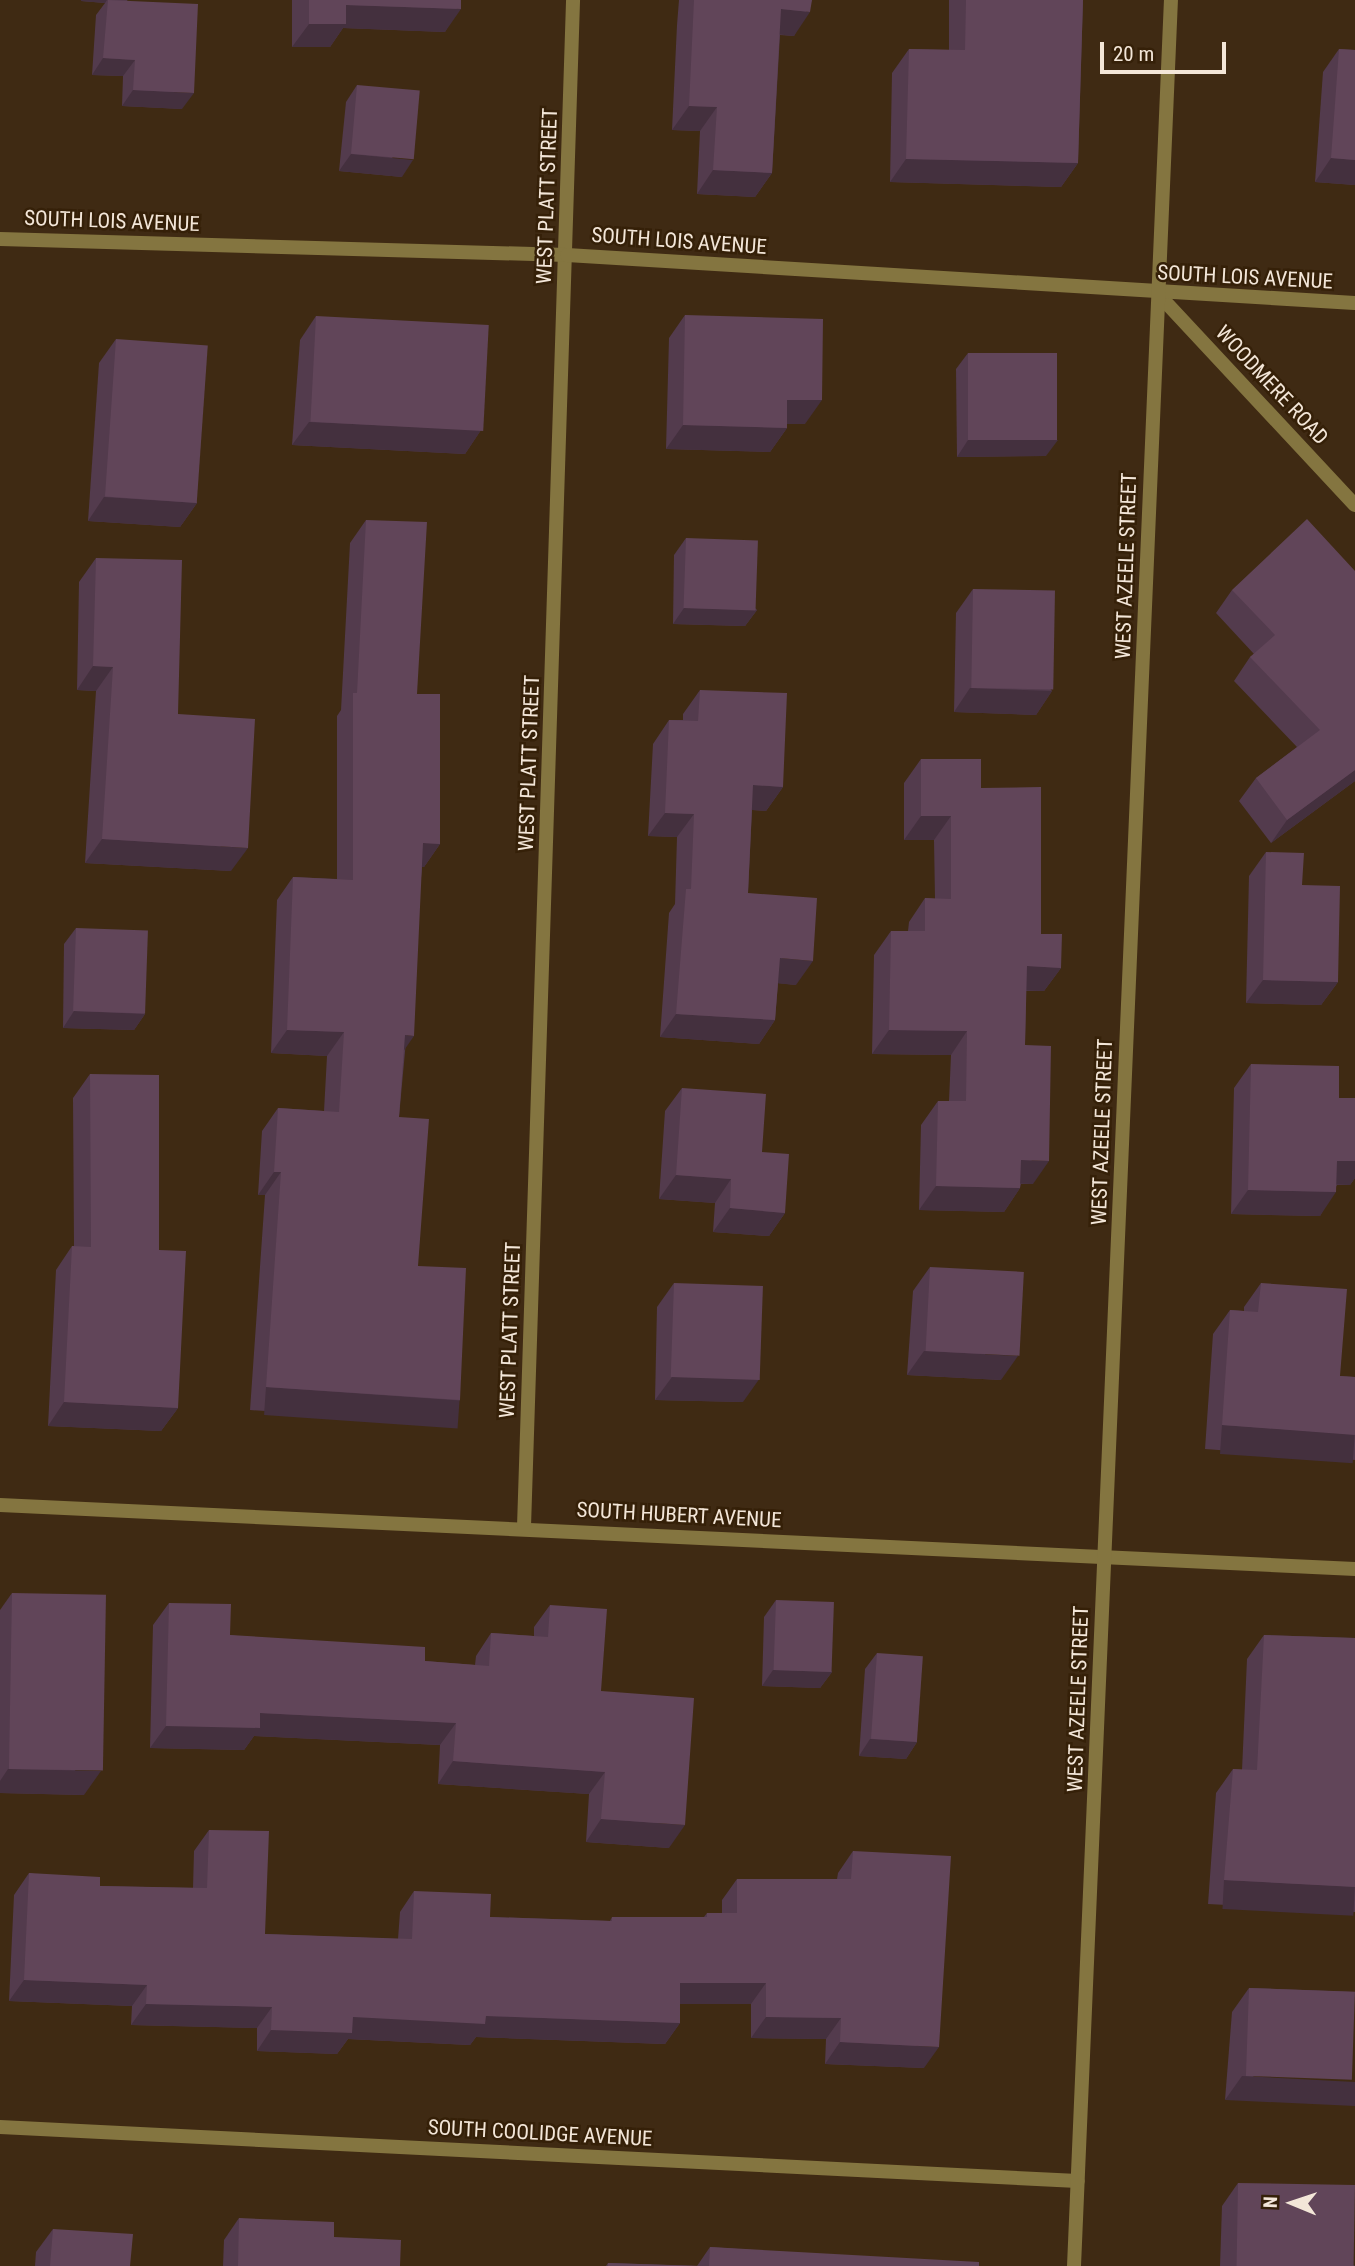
<!DOCTYPE html>
<html>
<head>
<meta charset="utf-8">
<style>
	body { margin:0 }
	#map { position:relative; width:1355px; height:2266px; overflow:hidden; background:#3f2a13; font-family:"Roboto Condensed",sans-serif }
	div>[style] { position:absolute }
	[style*='--x'] { left:calc(var(--x)*1px); top:calc(var(--y)*1px); width:calc(var(--w)*1px); rotate:calc(var(--a)*1deg) }
	.minor>* { height:14px; margin:-7px; padding:0 7px; transform-origin:7px; border-radius:7px; background:#847540 }
	.tertiary>* { height:14px; margin:-7px; padding:0 7px; transform-origin:7px; border-radius:7px; background:#847540 }
	.wall>* { inset:0; background:#533b4d }
	.shaded-wall>* { inset:0; background:#44303e; transform-origin:0 0 }
	.building>* { inset:0; background:#614559; transform-origin:0 0 }
	span { translate:-50% -50%; white-space:nowrap; text-align:center; line-height:1.15; -webkit-text-stroke:5px #352008; paint-order:stroke }
	.street-label { font-size:21px; color:#f3e6d8 }
	.north { position:absolute; left:1257px; top:2168px; width:70px; height:70px; -webkit-text-stroke:5px #352008; paint-order:stroke; rotate:272deg; font-size:19px; font-weight:700; line-height:28px; text-align:center; color:#f3e6d8 }
	.north::after { content:''; display:block; margin:auto; width:24px; height:32px; background:#f3e6d8; clip-path:polygon(50% 0,100% 100%,50% 72%,0 100%) }
	.scale { position:absolute; left:1100px; top:42px; width:126px; height:32px; box-sizing:border-box; border:4px solid #f3e6d8; border-top:0; padding-left:9px; font-size:21px; line-height:24px; white-space:nowrap; color:#f3e6d8; -webkit-text-stroke:5px #352008; paint-order:stroke }
</style>
</head>
<body>
<div id="map">
	<div class="minor">
		<div style="--x:1159;--y:295;--w:287;--a:47"></div>
		<div style="--x:0;--y:1505;--w:1357;--a:2.7"></div>
		<div style="--x:524;--y:1527;--w:1528;--a:-88.16"></div>
		<div style="--x:0;--y:2127;--w:1079;--a:2.87"></div>
	</div>
	<div class="tertiary">
		<div style="--x:0;--y:239;--w:567;--a:1.62"></div>
		<div style="--x:567;--y:255;--w:789;--a:3.49"></div>
		<div style="--x:1074;--y:2266;--w:2268;--a:-87.55"></div>
	</div>
	<div class="wall">
		<div style="clip-path:polygon(81px 0,127px 0,182px 109px,122px 106px,123px 76px,92px 75px,96px 15px,105px 3px,81px 1px)"></div>
		<div style="clip-path:polygon(292px 0,461px 0,445px 32px,343px 28px,330px 47px,292px 47px)"></div>
		<div style="clip-path:polygon(679px 0,812px 0,794px 36px,780px 35px,772px 173px,755px 197px,697px 194px,700px 131px,672px 130px,677px 25px)"></div>
		<div style="clip-path:polygon(949px 0,1083px 0,1078px 163px,1061px 187px,890px 182px,892px 73px,909px 49px,949px 50px)"></div>
		<div style="clip-path:polygon(1339px 49px,1355px 50px,1355px 185px,1315px 182px,1323px 72px)"></div>
		<div style="clip-path:polygon(357px 85px,402px 177px,339px 171px,346px 102px)"></div>
		<div style="clip-path:polygon(685px 315px,805px 424px,787px 424px,787px 428px,770px 452px,666px 449px,669px 338px)"></div>
		<div style="clip-path:polygon(316px 316px,481px 430px,465px 454px,292px 445px,300px 340px)"></div>
		<div style="clip-path:polygon(116px 339px,197px 503px,180px 527px,88px 521px,99px 363px)"></div>
		<div style="clip-path:polygon(968px 353px,1046px 456px,957px 457px,956px 369px)"></div>
		<div style="clip-path:polygon(366px 520px,417px 694px,440px 844px,424px 867px,422px 867px,399px 1117px,418px 1266px,460px 1400px,444px 1423px,250px 1410px,265px 1195px,258px 1195px,262px 1131px,278px 1108px,324px 1111px,327px 1056px,271px 1053px,277px 900px,293px 877px,337px 879px,337px 716px,341px 710px,350px 543px)"></div>
		<div style="clip-path:polygon(686px 538px,757px 610px,745px 626px,673px 624px,674px 555px)"></div>
		<div style="clip-path:polygon(96px 558px,231px 871px,85px 863px,96px 691px,77px 690px,79px 582px)"></div>
		<div style="clip-path:polygon(1355px 571px,1355px 781px,1271px 843px,1239px 801px,1256px 778px,1297px 747px,1234px 681px,1250px 657px,1254px 654px,1216px 613px,1232px 590px)"></div>
		<div style="clip-path:polygon(973px 589px,1052px 691px,1036px 715px,954px 712px,956px 613px)"></div>
		<div style="clip-path:polygon(700px 690px,783px 787px,766px 811px,752px 810px,748px 893px,796px 985px,778px 983px,775px 1020px,759px 1044px,660px 1037px,669px 913px,675px 904px,677px 837px,648px 836px,653px 744px,669px 720px,683px 720px,683px 714px)"></div>
		<div style="clip-path:polygon(921px 759px,981px 788px,1041px 934px,1061px 968px,1044px 991px,1026px 991px,1025px 1045px,1033px 1184px,1021px 1184px,1020px 1188px,1004px 1212px,919px 1210px,921px 1125px,938px 1101px,949px 1101px,951px 1055px,872px 1054px,874px 955px,891px 931px,908px 931px,909px 922px,925px 898px,935px 899px,934px 840px,904px 840px,904px 783px)"></div>
		<div style="clip-path:polygon(1266px 852px,1302px 885px,1338px 982px,1321px 1005px,1246px 1003px,1249px 876px)"></div>
		<div style="clip-path:polygon(76px 928px,145px 1014px,134px 1030px,63px 1028px,64px 944px)"></div>
		<div style="clip-path:polygon(1251px 1064px,1339px 1098px,1355px 1098px,1355px 1178px,1350px 1185px,1337px 1185px,1320px 1216px,1231px 1214px,1234px 1088px)"></div>
		<div style="clip-path:polygon(90px 1074px,159px 1250px,178px 1408px,161px 1431px,48px 1426px,56px 1270px,72px 1246px,74px 1246px,73px 1098px)"></div>
		<div style="clip-path:polygon(682px 1088px,762px 1152px,785px 1213px,769px 1236px,713px 1232px,715px 1203px,659px 1199px,665px 1111px)"></div>
		<div style="clip-path:polygon(930px 1267px,1001px 1380px,907px 1375px,913px 1291px)"></div>
		<div style="clip-path:polygon(674px 1283px,743px 1402px,655px 1400px,657px 1307px)"></div>
		<div style="clip-path:polygon(1261px 1283px,1340px 1376px,1355px 1377px,1355px 1460px,1205px 1449px,1213px 1334px,1230px 1310px,1244px 1311px,1244px 1307px)"></div>
		<div style="clip-path:polygon(12px 1593px,84px 1795px,0 1793px,0 1610px)"></div>
		<div style="clip-path:polygon(776px 1600px,832px 1672px,820px 1688px,762px 1686px,764px 1617px)"></div>
		<div style="clip-path:polygon(169px 1603px,230px 1635px,425px 1661px,475px 1665px,476px 1656px,491px 1633px,534px 1636px,534px 1627px,550px 1605px,601px 1691px,669px 1848px,586px 1842px,589px 1794px,438px 1784px,440px 1745px,254px 1736px,244px 1750px,150px 1748px,153px 1625px)"></div>
		<div style="clip-path:polygon(1264px 1635px,1355px 1638px,1355px 1912px,1208px 1904px,1216px 1793px,1233px 1769px,1242px 1770px,1247px 1659px)"></div>
		<div style="clip-path:polygon(877px 1653px,917px 1742px,906px 1759px,859px 1756px,865px 1669px)"></div>
		<div style="clip-path:polygon(209px 1830px,265px 1934px,398px 1939px,400px 1912px,414px 1891px,490px 1917px,610px 1921px,612px 1917px,704px 1917px,707px 1913px,722px 1913px,722px 1900px,737px 1879px,837px 1879px,838px 1873px,853px 1851px,924px 2068px,825px 2064px,826px 2039px,751px 2038px,751px 2004px,680px 2004px,680px 2023px,665px 2044px,476px 2037px,470px 2045px,348px 2039px,337px 2054px,257px 2051px,257px 2028px,131px 2025px,132px 2006px,9px 2001px,14px 1895px,29px 1873px,100px 1886px,193px 1888px,194px 1851px)"></div>
		<div style="clip-path:polygon(1249px 1988px,1355px 1992px,1225px 2100px,1232px 2012px)"></div>
		<div style="clip-path:polygon(1238px 2183px,1355px 2266px,1220px 2266px,1222px 2206px)"></div>
		<div style="clip-path:polygon(239px 2218px,334px 2237px,400px 2266px,223px 2266px,224px 2240px)"></div>
		<div style="clip-path:polygon(53px 2229px,130px 2266px,35px 2266px,36px 2252px)"></div>
		<div style="clip-path:polygon(710px 2247px,979px 2266px,606px 2266px,608px 2263px,697px 2266px)"></div>
	</div>
	<div class="shaded-wall">
		<div style="clip-path:polygon(81px 0,107px 0,105px 3px,81px 1px)"></div>
		<div style="clip-path:polygon(346px 5px,461px 9px,445px 32px,343px 28px,330px 47px,292px 47px,309px 24px)"></div>
		<div style="clip-path:polygon(781px 9px,810px 12px,794px 36px,765px 33px)"></div>
		<div style="clip-path:polygon(103px 58px,135px 60px,123px 76px,92px 75px)"></div>
		<div style="clip-path:polygon(133px 90px,194px 93px,182px 109px,122px 106px)"></div>
		<div style="clip-path:polygon(689px 106px,717px 107px,700px 131px,672px 130px)"></div>
		<div style="clip-path:polygon(351px 154px,413px 160px,402px 177px,339px 171px)"></div>
		<div style="clip-path:polygon(1331px 158px,1355px 160px,1355px 185px,1315px 182px)"></div>
		<div style="clip-path:polygon(906px 159px,1078px 163px,1061px 187px,890px 182px)"></div>
		<div style="clip-path:polygon(713px 170px,772px 173px,755px 197px,697px 194px)"></div>
		<div style="clip-path:polygon(787px 400px,822px 400px,805px 424px,770px 424px)"></div>
		<div style="clip-path:polygon(309px 422px,481px 430px,465px 454px,292px 445px)"></div>
		<div style="clip-path:polygon(683px 425px,787px 428px,770px 452px,666px 449px)"></div>
		<div style="clip-path:polygon(968px 440px,1058px 440px,1046px 456px,957px 457px)"></div>
		<div style="clip-path:polygon(104px 497px,197px 503px,180px 527px,88px 521px)"></div>
		<div style="clip-path:polygon(684px 608px,757px 610px,745px 626px,673px 624px)"></div>
		<div style="clip-path:polygon(93px 666px,113px 667px,96px 691px,77px 690px)"></div>
		<div style="clip-path:polygon(970px 688px,1052px 691px,1036px 715px,954px 712px)"></div>
		<div style="clip-path:polygon(1355px 770px,1355px 781px,1271px 843px,1287px 820px)"></div>
		<div style="clip-path:polygon(753px 785px,783px 787px,766px 811px,737px 809px)"></div>
		<div style="clip-path:polygon(665px 813px,694px 814px,677px 837px,648px 836px)"></div>
		<div style="clip-path:polygon(921px 816px,951px 816px,934px 840px,904px 840px)"></div>
		<div style="clip-path:polygon(102px 839px,248px 848px,231px 871px,85px 863px)"></div>
		<div style="clip-path:polygon(423px 843px,440px 844px,424px 867px,406px 867px)"></div>
		<div style="clip-path:polygon(780px 958px,813px 961px,796px 985px,763px 982px)"></div>
		<div style="clip-path:polygon(1027px 966px,1061px 968px,1044px 991px,1010px 990px)"></div>
		<div style="clip-path:polygon(1263px 980px,1338px 982px,1321px 1005px,1246px 1003px)"></div>
		<div style="clip-path:polygon(74px 1011px,145px 1014px,134px 1030px,63px 1028px)"></div>
		<div style="clip-path:polygon(676px 1014px,775px 1020px,759px 1044px,660px 1037px)"></div>
		<div style="clip-path:polygon(287px 1030px,344px 1032px,327px 1056px,271px 1053px)"></div>
		<div style="clip-path:polygon(889px 1030px,967px 1031px,951px 1055px,872px 1054px)"></div>
		<div style="clip-path:polygon(405px 1035px,414px 1036px,398px 1059px)"></div>
		<div style="clip-path:polygon(1021px 1160px,1049px 1161px,1033px 1184px,1004px 1183px)"></div>
		<div style="clip-path:polygon(1337px 1161px,1355px 1161px,1355px 1178px,1350px 1185px,1321px 1184px)"></div>
		<div style="clip-path:polygon(274px 1172px,281px 1172px,265px 1195px,258px 1195px)"></div>
		<div style="clip-path:polygon(676px 1175px,731px 1179px,715px 1203px,659px 1199px)"></div>
		<div style="clip-path:polygon(936px 1186px,1020px 1188px,1004px 1212px,919px 1210px)"></div>
		<div style="clip-path:polygon(1248px 1190px,1336px 1192px,1320px 1216px,1231px 1214px)"></div>
		<div style="clip-path:polygon(730px 1208px,785px 1213px,769px 1236px,713px 1232px)"></div>
		<div style="clip-path:polygon(924px 1351px,1018px 1356px,1001px 1380px,907px 1375px)"></div>
		<div style="clip-path:polygon(672px 1377px,760px 1378px,743px 1402px,655px 1400px)"></div>
		<div style="left:266px;top:1387px;width:194px;height:28px;rotate:4deg"></div>
		<div style="clip-path:polygon(64px 1402px,178px 1408px,161px 1431px,48px 1426px)"></div>
		<div style="left:1222px;top:1425px;width:133px;height:29px;rotate:4deg"></div>
		<div style="clip-path:polygon(773px 1670px,832px 1672px,820px 1688px,762px 1686px)"></div>
		<div style="clip-path:polygon(260px 1713px,456px 1723px,440px 1745px,254px 1736px,244px 1750px,150px 1748px,166px 1726px)"></div>
		<div style="clip-path:polygon(870px 1739px,917px 1742px,906px 1759px,859px 1756px)"></div>
		<div style="clip-path:polygon(453px 1761px,605px 1772px,589px 1794px,438px 1784px)"></div>
		<div style="clip-path:polygon(8px 1769px,101px 1771px,84px 1795px,0 1793px,0 1781px)"></div>
		<div style="clip-path:polygon(601px 1819px,685px 1825px,669px 1848px,586px 1842px)"></div>
		<div style="left:1224px;top:1880px;width:131px;height:29px;rotate:3deg"></div>
		<div style="clip-path:polygon(24px 1980px,147px 1985px,132px 2006px,9px 2001px)"></div>
		<div style="clip-path:polygon(680px 1983px,766px 1983px,751px 2004px,665px 2004px)"></div>
		<div style="clip-path:polygon(146px 2004px,272px 2007px,257px 2028px,131px 2025px)"></div>
		<div style="clip-path:polygon(486px 2016px,680px 2023px,665px 2044px,476px 2037px,470px 2045px,348px 2039px,337px 2054px,257px 2051px,271px 2030px,353px 2017px)"></div>
		<div style="clip-path:polygon(766px 2017px,841px 2018px,826px 2039px,751px 2038px)"></div>
		<div style="clip-path:polygon(840px 2042px,939px 2047px,924px 2068px,825px 2064px)"></div>
		<div style="clip-path:polygon(1242px 2076px,1355px 2082px,1355px 2106px,1225px 2100px)"></div>
	</div>
	<div class="building">
		<div style="clip-path:polygon(108px 0,198px 4px,194px 93px,133px 90px,135px 60px,103px 58px)"></div>
		<div style="clip-path:polygon(309px 0,461px 0,461px 9px,346px 5px,346px 24px,309px 24px)"></div>
		<div style="clip-path:polygon(694px 0,812px 0,810px 12px,781px 9px,772px 173px,713px 170px,717px 107px,689px 106px)"></div>
		<div style="clip-path:polygon(966px 0,1083px 0,1078px 163px,906px 159px,909px 49px,965px 50px)"></div>
		<div style="clip-path:polygon(1339px 49px,1355px 50px,1355px 160px,1331px 158px)"></div>
		<div style="left:357px;top:85px;width:63px;height:69px;rotate:5deg"></div>
		<div style="clip-path:polygon(685px 315px,823px 319px,822px 400px,787px 400px,787px 428px,683px 425px)"></div>
		<div style="left:316px;top:316px;width:173px;height:106px;rotate:3deg"></div>
		<div style="left:116px;top:339px;width:92px;height:158px;rotate:4deg"></div>
		<div style="left:968px;top:353px;width:89px;height:87px"></div>
		<div style="clip-path:polygon(1307px 519px,1355px 571px,1355px 770px,1287px 820px,1256px 778px,1320px 730px,1250px 657px,1275px 635px,1232px 590px)"></div>
		<div style="clip-path:polygon(366px 520px,427px 522px,417px 694px,440px 694px,440px 844px,423px 843px,414px 1036px,405px 1035px,399px 1117px,429px 1119px,418px 1266px,466px 1268px,460px 1400px,266px 1387px,281px 1172px,274px 1172px,278px 1108px,339px 1112px,344px 1032px,287px 1030px,293px 877px,353px 880px,353px 693px,357px 693px)"></div>
		<div style="left:686px;top:538px;width:72px;height:70px;rotate:2deg"></div>
		<div style="clip-path:polygon(96px 558px,182px 560px,178px 714px,255px 719px,248px 848px,102px 839px,113px 667px,93px 666px)"></div>
		<div style="left:973px;top:589px;width:82px;height:99px;rotate:1deg"></div>
		<div style="clip-path:polygon(700px 690px,787px 693px,783px 787px,753px 785px,748px 893px,817px 898px,813px 961px,780px 958px,775px 1020px,676px 1014px,686px 889px,691px 889px,694px 814px,665px 813px,669px 720px,698px 721px)"></div>
		<div style="clip-path:polygon(921px 759px,981px 759px,981px 788px,1041px 787px,1041px 934px,1062px 934px,1061px 968px,1027px 966px,1025px 1045px,1051px 1046px,1049px 1161px,1021px 1160px,1020px 1188px,936px 1186px,938px 1101px,966px 1101px,967px 1031px,889px 1030px,891px 931px,925px 931px,925px 898px,951px 899px,951px 816px,921px 816px)"></div>
		<div style="clip-path:polygon(1266px 852px,1304px 853px,1302px 885px,1340px 886px,1338px 982px,1263px 980px)"></div>
		<div style="left:76px;top:928px;width:72px;height:83px;rotate:2deg"></div>
		<div style="clip-path:polygon(1251px 1064px,1339px 1066px,1339px 1098px,1355px 1098px,1355px 1161px,1337px 1161px,1336px 1192px,1248px 1190px)"></div>
		<div style="clip-path:polygon(90px 1074px,159px 1075px,159px 1250px,186px 1251px,178px 1408px,64px 1402px,72px 1246px,91px 1247px)"></div>
		<div style="clip-path:polygon(682px 1088px,766px 1094px,762px 1152px,789px 1154px,785px 1213px,730px 1208px,731px 1179px,676px 1175px)"></div>
		<div style="left:930px;top:1267px;width:94px;height:84px;rotate:3deg"></div>
		<div style="left:674px;top:1283px;width:89px;height:94px;rotate:2deg"></div>
		<div style="clip-path:polygon(1261px 1283px,1347px 1289px,1340px 1376px,1355px 1377px,1355px 1435px,1222px 1425px,1230px 1310px,1258px 1312px)"></div>
		<div style="left:12px;top:1593px;width:94px;height:176px;rotate:1deg"></div>
		<div style="left:776px;top:1600px;width:58px;height:70px;rotate:2deg"></div>
		<div style="clip-path:polygon(169px 1603px,231px 1604px,230px 1635px,425px 1647px,425px 1661px,489px 1666px,491px 1633px,548px 1637px,550px 1605px,607px 1609px,601px 1691px,694px 1698px,685px 1825px,601px 1819px,605px 1772px,453px 1761px,456px 1723px,260px 1713px,260px 1728px,166px 1726px)"></div>
		<div style="clip-path:polygon(1264px 1635px,1355px 1638px,1355px 1887px,1224px 1880px,1233px 1769px,1257px 1770px)"></div>
		<div style="left:877px;top:1653px;width:46px;height:86px;rotate:4deg"></div>
		<div style="clip-path:polygon(209px 1830px,269px 1831px,265px 1934px,412px 1939px,414px 1891px,491px 1894px,490px 1917px,612px 1921px,612px 1917px,707px 1917px,707px 1913px,737px 1913px,737px 1879px,851px 1879px,853px 1851px,951px 1856px,939px 2047px,840px 2042px,841px 2018px,766px 2017px,766px 1983px,680px 1983px,680px 2023px,486px 2016px,485px 2024px,353px 2017px,352px 2033px,271px 2030px,272px 2007px,146px 2004px,147px 1985px,24px 1980px,29px 1873px,100px 1877px,100px 1886px,207px 1888px)"></div>
		<div style="left:1249px;top:1988px;width:106px;height:88px;rotate:2deg"></div>
		<div style="left:1238px;top:2183px;width:117px;height:83px;rotate:1deg"></div>
		<div style="clip-path:polygon(239px 2218px,334px 2222px,334px 2237px,401px 2240px,400px 2266px,238px 2266px)"></div>
		<div style="clip-path:polygon(53px 2229px,133px 2234px,130px 2266px,50px 2266px)"></div>
		<div style="clip-path:polygon(710px 2247px,979px 2262px,979px 2266px,709px 2266px)"></div>
		<div style="clip-path:polygon(608px 2263px,703px 2266px,608px 2266px)"></div>
	</div>
	<div class="street-label">
		<span style="left:547px;top:196px;rotate:-88deg">WEST PLATT STREET</span>
		<span style="left:112px;top:221px;rotate:2deg">SOUTH LOIS AVENUE</span>
		<span style="left:679px;top:241px;rotate:4deg">SOUTH LOIS AVENUE</span>
		<span style="left:1245px;top:277px;rotate:3deg">SOUTH LOIS AVENUE</span>
		<span style="left:1272px;top:385px;rotate:47deg">WOODMERE ROAD</span>
		<span style="left:1126px;top:566px;rotate:-88deg">WEST AZEELE STREET</span>
		<span style="left:529px;top:763px;rotate:-88deg">WEST PLATT STREET</span>
		<span style="left:1102px;top:1132px;rotate:-88deg">WEST AZEELE STREET</span>
		<span style="left:510px;top:1330px;rotate:-88deg">WEST PLATT STREET</span>
		<span style="left:679px;top:1515px;rotate:3deg">SOUTH HUBERT AVENUE</span>
		<span style="left:1078px;top:1699px;rotate:-88deg">WEST AZEELE STREET</span>
		<span style="left:540px;top:2133px;rotate:3deg">SOUTH COOLIDGE AVENUE</span>
	</div>
	<div class="north">N</div>
	<div class="scale">20 m</div>
</div>
</body>
</html>
